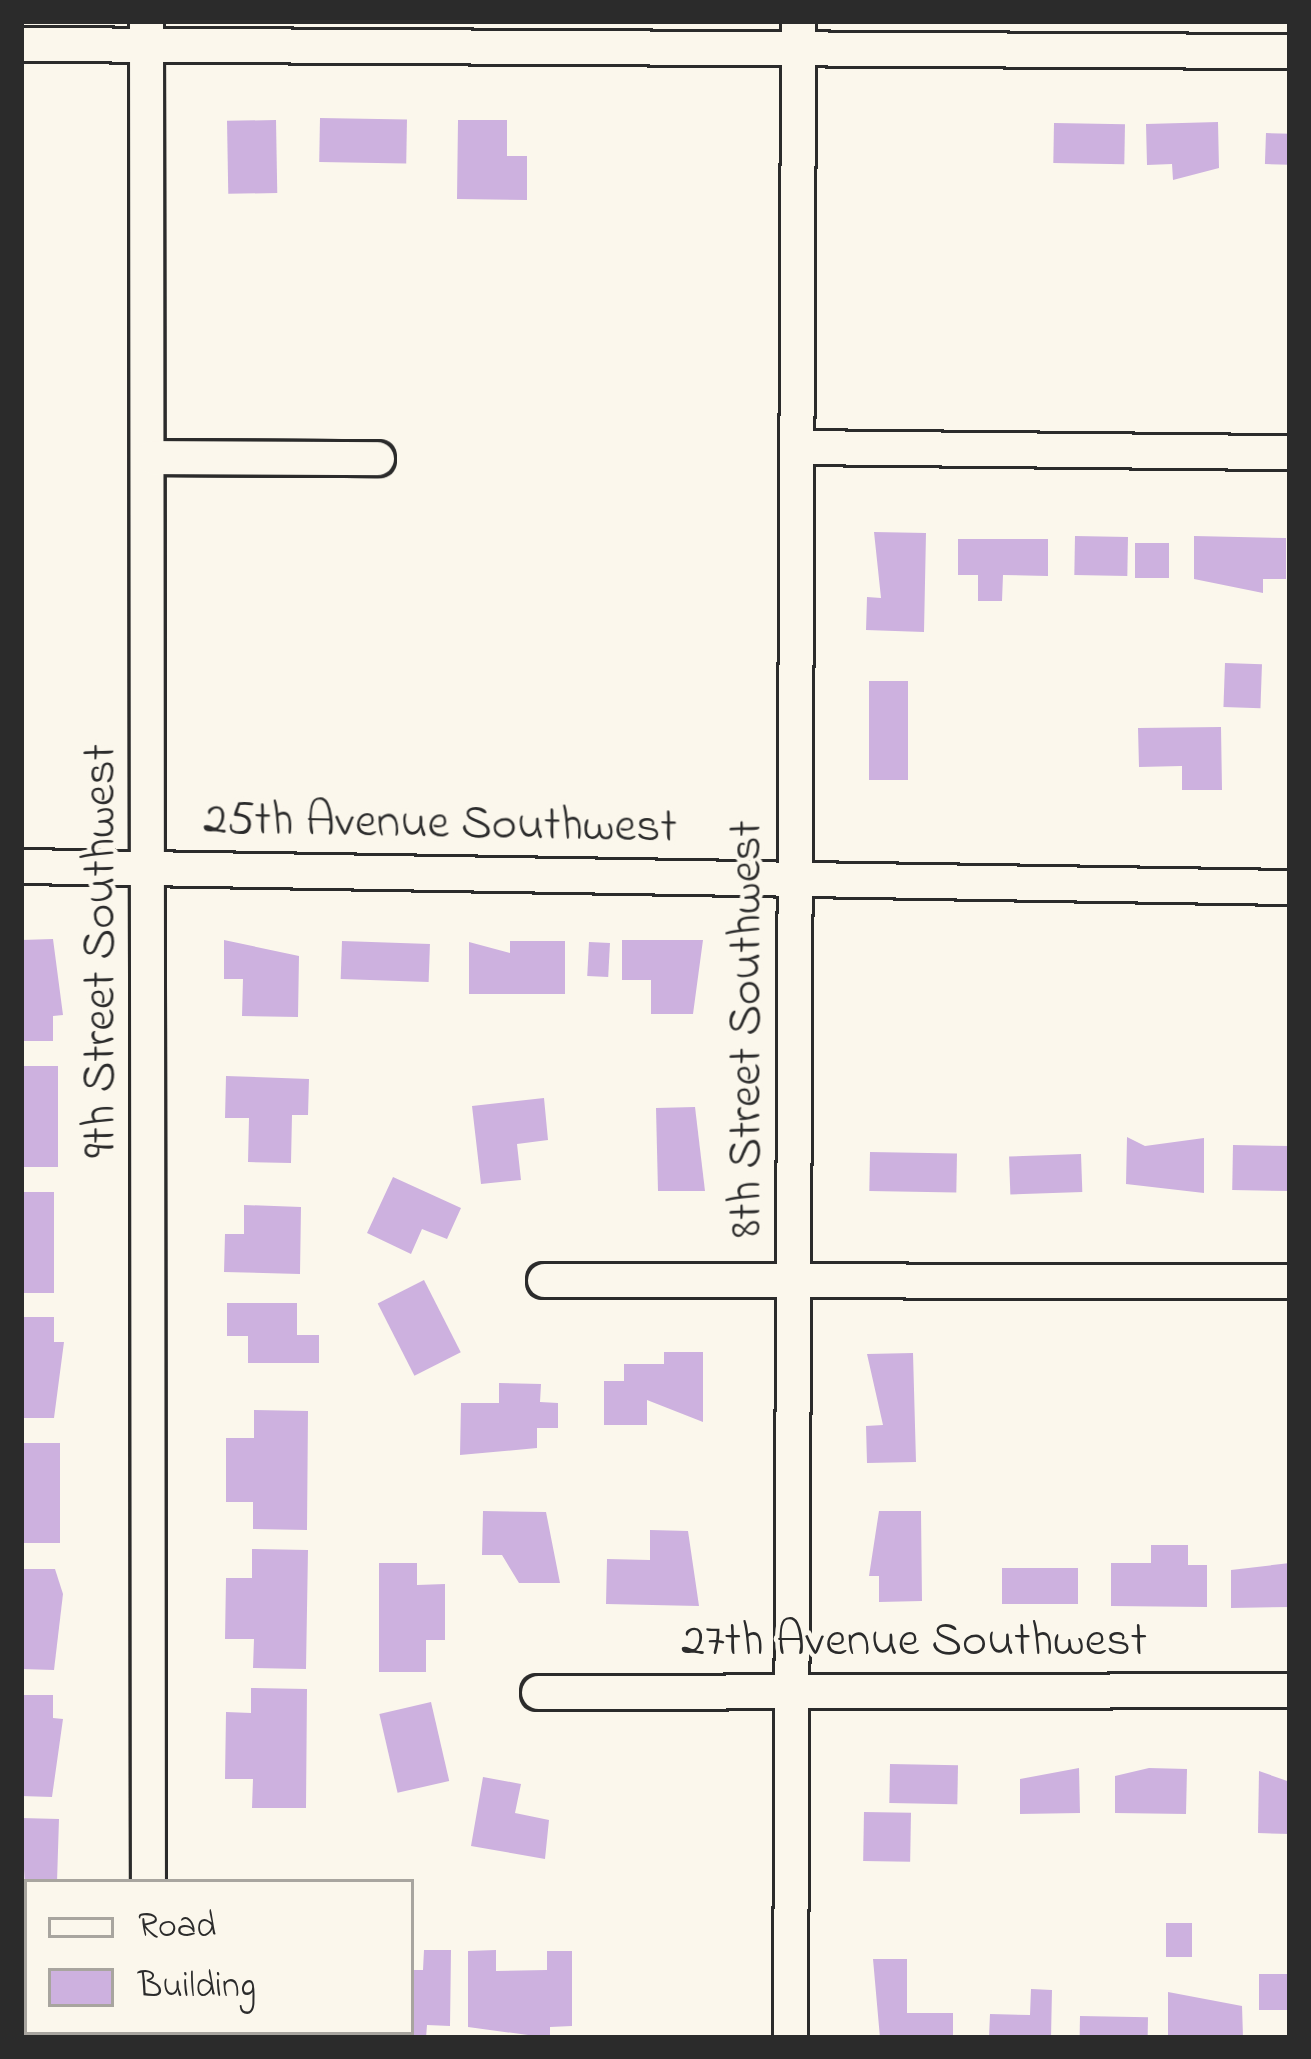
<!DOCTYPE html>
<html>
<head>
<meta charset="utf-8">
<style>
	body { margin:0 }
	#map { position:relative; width:1311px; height:2059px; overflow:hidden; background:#fbf7ec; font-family:"Indie Flower",sans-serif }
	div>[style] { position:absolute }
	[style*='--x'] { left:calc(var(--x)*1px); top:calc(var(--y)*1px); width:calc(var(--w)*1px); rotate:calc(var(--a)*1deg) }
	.building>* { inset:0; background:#cdb1df; transform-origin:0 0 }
	.roads { filter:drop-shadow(3px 0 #2b2b2b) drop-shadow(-3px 0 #2b2b2b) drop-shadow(0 3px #2b2b2b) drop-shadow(0 -3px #2b2b2b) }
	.minor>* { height:33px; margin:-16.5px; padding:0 16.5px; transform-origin:16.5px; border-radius:16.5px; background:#fbf7ec }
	span { translate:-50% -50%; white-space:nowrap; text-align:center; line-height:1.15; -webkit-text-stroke:9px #fbf7ec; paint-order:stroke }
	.street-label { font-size:48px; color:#2b2b2b }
	.frame { position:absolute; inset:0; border:24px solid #2b2b2b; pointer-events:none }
	.legend { position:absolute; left:24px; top:1879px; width:390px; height:156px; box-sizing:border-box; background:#fbf7ec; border:3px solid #a8a59f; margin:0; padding:15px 21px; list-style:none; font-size:36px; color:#2b2b2b }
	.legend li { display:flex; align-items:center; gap:24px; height:60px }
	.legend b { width:60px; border:3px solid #a8a59f }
</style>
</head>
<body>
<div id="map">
	<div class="building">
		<div style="left:320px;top:118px;width:87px;height:44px;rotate:1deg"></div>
		<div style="left:276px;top:120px;width:73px;height:49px;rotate:89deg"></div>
		<div style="clip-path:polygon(458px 120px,507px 120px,507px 156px,527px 156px,527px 200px,457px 199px)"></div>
		<div style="clip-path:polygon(1218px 122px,1219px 168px,1173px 180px,1172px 164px,1147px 165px,1146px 124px)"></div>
		<div style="left:1054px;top:123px;width:71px;height:40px;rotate:1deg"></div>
		<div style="left:1266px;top:133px;width:24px;height:31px;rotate:2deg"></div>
		<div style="clip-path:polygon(874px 532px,926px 533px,924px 632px,866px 630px,867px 597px,881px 598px)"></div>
		<div style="left:1075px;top:536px;width:53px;height:39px;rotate:1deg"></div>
		<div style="clip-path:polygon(1194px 536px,1286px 538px,1286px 579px,1263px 579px,1263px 593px,1194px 579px)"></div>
		<div style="clip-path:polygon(958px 539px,1048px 539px,1048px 576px,1003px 575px,1002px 601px,978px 601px,978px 575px,958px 575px)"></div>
		<div style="left:1135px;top:543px;width:34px;height:35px"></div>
		<div style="left:1225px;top:663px;width:37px;height:44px;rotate:2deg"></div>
		<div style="left:869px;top:681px;width:39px;height:99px"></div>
		<div style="clip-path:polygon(1221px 727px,1222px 790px,1182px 790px,1182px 766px,1139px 767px,1138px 728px)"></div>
		<div style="clip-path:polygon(53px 939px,63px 1015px,53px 1016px,53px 1041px,21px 1041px,21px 940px)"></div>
		<div style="clip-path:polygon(224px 940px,299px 956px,298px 1017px,242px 1016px,243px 979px,224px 979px)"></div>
		<div style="clip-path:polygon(622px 940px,703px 940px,693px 1014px,651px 1014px,651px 980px,622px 980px)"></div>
		<div style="left:342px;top:941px;width:88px;height:38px;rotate:2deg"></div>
		<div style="clip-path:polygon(510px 941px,565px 941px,565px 994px,469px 994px,469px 942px,510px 953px)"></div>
		<div style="left:589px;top:942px;width:21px;height:34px;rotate:3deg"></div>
		<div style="left:21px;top:1066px;width:37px;height:101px"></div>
		<div style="clip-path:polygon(226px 1076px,309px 1079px,308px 1115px,292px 1115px,291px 1163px,248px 1162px,249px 1118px,225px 1118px)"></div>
		<div style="clip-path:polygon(544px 1098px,548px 1140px,517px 1144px,521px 1180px,481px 1184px,472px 1106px)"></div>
		<div style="clip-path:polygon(695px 1107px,705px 1191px,658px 1191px,656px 1108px)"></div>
		<div style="clip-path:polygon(1127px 1137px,1145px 1146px,1204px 1138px,1204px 1193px,1126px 1184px)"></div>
		<div style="left:1233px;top:1145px;width:57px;height:45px;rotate:1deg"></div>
		<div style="left:870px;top:1152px;width:87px;height:39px;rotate:1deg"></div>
		<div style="left:1081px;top:1154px;width:38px;height:72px;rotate:88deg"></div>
		<div style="clip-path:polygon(393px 1177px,461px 1208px,447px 1239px,422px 1229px,411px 1254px,367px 1233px)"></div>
		<div style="left:21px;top:1192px;width:33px;height:101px"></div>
		<div style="clip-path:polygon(244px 1205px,301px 1207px,300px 1274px,224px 1272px,225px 1234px,244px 1234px)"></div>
		<div style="left:424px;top:1280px;width:81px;height:52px;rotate:63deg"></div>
		<div style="clip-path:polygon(227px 1303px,297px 1303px,297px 1335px,319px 1335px,319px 1363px,248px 1363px,248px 1336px,227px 1336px)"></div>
		<div style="clip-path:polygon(21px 1317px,54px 1317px,54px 1342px,64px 1342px,54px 1418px,21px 1418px)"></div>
		<div style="clip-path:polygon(664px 1352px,703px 1352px,703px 1422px,647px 1400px,647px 1425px,604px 1425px,604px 1381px,624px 1381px,624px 1364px,664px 1364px)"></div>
		<div style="clip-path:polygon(913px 1353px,916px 1462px,867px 1463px,866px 1426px,883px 1425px,867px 1354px)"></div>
		<div style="clip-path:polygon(499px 1383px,541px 1384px,540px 1402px,558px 1403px,558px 1428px,537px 1428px,537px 1448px,460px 1455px,461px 1403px,499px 1403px)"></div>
		<div style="clip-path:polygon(254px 1410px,308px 1411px,307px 1530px,253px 1529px,253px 1502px,226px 1502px,226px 1438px,254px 1438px)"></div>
		<div style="left:21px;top:1443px;width:39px;height:100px"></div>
		<div style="clip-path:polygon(483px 1511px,546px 1512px,560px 1583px,519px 1583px,502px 1555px,482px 1555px)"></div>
		<div style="clip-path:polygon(879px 1511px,921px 1511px,922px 1601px,879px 1602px,879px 1576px,869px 1576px)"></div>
		<div style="clip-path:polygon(650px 1530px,688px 1531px,699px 1606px,606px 1604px,607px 1559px,650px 1560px)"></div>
		<div style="clip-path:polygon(1151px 1545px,1188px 1545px,1188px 1565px,1207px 1565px,1207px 1607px,1111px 1606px,1111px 1563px,1151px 1563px)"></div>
		<div style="clip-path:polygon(252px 1549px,308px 1550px,306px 1669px,253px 1668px,254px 1639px,225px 1639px,226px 1578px,252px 1578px)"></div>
		<div style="clip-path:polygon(379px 1563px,417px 1563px,417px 1585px,445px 1584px,445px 1640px,426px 1640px,426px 1672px,379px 1672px)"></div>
		<div style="clip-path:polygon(1290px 1563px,1290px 1607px,1231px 1608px,1231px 1570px)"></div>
		<div style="left:1078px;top:1568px;width:36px;height:76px;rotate:90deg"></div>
		<div style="clip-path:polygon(21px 1569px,55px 1569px,63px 1594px,54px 1670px,21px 1669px)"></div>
		<div style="clip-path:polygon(251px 1688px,307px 1689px,306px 1808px,252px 1808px,253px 1779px,225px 1779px,226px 1712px,251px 1713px)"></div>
		<div style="clip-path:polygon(21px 1695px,53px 1695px,53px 1718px,63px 1719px,52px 1797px,21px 1796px)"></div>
		<div style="left:431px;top:1702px;width:81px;height:53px;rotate:77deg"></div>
		<div style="left:890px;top:1764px;width:68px;height:39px;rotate:1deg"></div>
		<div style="clip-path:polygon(1079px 1768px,1080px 1813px,1020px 1814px,1020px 1779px)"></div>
		<div style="clip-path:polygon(1149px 1768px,1187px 1769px,1186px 1814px,1115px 1813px,1115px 1776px)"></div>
		<div style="clip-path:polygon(1259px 1771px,1290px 1782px,1290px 1834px,1258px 1833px)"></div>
		<div style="clip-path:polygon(483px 1777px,521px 1784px,515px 1813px,549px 1820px,545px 1859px,471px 1846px)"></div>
		<div style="left:864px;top:1812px;width:47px;height:49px;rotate:1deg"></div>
		<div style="clip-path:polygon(21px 1818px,59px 1819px,57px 1882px,27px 1882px,27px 1921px)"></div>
		<div style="left:1166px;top:1923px;width:26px;height:34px"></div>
		<div style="clip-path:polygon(21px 1946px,27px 2032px,51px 2038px,21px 2038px)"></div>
		<div style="clip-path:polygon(424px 1950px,451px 1950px,450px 2026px,427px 2025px,426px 2038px,369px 2038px,411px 2032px,411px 1970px,423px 1970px)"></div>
		<div style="clip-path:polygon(496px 1950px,496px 1971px,547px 1970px,547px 1951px,572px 1951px,572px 2026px,550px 2027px,550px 2038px,468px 2027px,468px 1951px)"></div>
		<div style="clip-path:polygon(873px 1959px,907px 1959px,907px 2013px,953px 2013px,953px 2038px,880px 2038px)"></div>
		<div style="left:1259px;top:1974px;width:31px;height:36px"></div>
		<div style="clip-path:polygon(1031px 1989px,1052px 1990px,1051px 2038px,989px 2038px,990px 2014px,1030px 2015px)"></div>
		<div style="clip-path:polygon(1168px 1992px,1242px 2006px,1243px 2038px,1168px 2038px)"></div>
		<div style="left:1080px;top:2016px;width:68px;height:22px;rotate:1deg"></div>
		<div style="left:223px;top:2032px;width:104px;height:6px"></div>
	</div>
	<div class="roads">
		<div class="minor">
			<div style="--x:146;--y:21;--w:1861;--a:89.94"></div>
			<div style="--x:21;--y:44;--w:1269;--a:0.32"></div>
			<div style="--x:797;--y:447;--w:493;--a:0.6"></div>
			<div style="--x:152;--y:457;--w:225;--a:0.3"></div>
			<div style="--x:21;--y:866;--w:1269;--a:0.95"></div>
			<div style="--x:544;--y:1280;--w:746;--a:0.08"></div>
			<div style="--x:538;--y:1692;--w:752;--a:-0.15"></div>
			<div style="--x:148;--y:2038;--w:6;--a:-90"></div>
			<div style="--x:790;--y:2038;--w:2017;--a:-89.77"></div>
		</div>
	</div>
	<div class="street-label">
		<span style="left:440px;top:825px;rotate:1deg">25th Avenue Southwest</span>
		<span style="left:102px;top:951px;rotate:-90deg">9th Street Southwest</span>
		<span style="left:748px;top:1029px;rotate:-90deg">8th Street Southwest</span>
		<span style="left:914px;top:1643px">27th Avenue Southwest</span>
	</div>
	<div class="frame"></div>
	<ul class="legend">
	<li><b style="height:15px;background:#fbf7ec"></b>Road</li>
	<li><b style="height:33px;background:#cdb1df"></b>Building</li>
	</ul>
</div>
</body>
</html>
